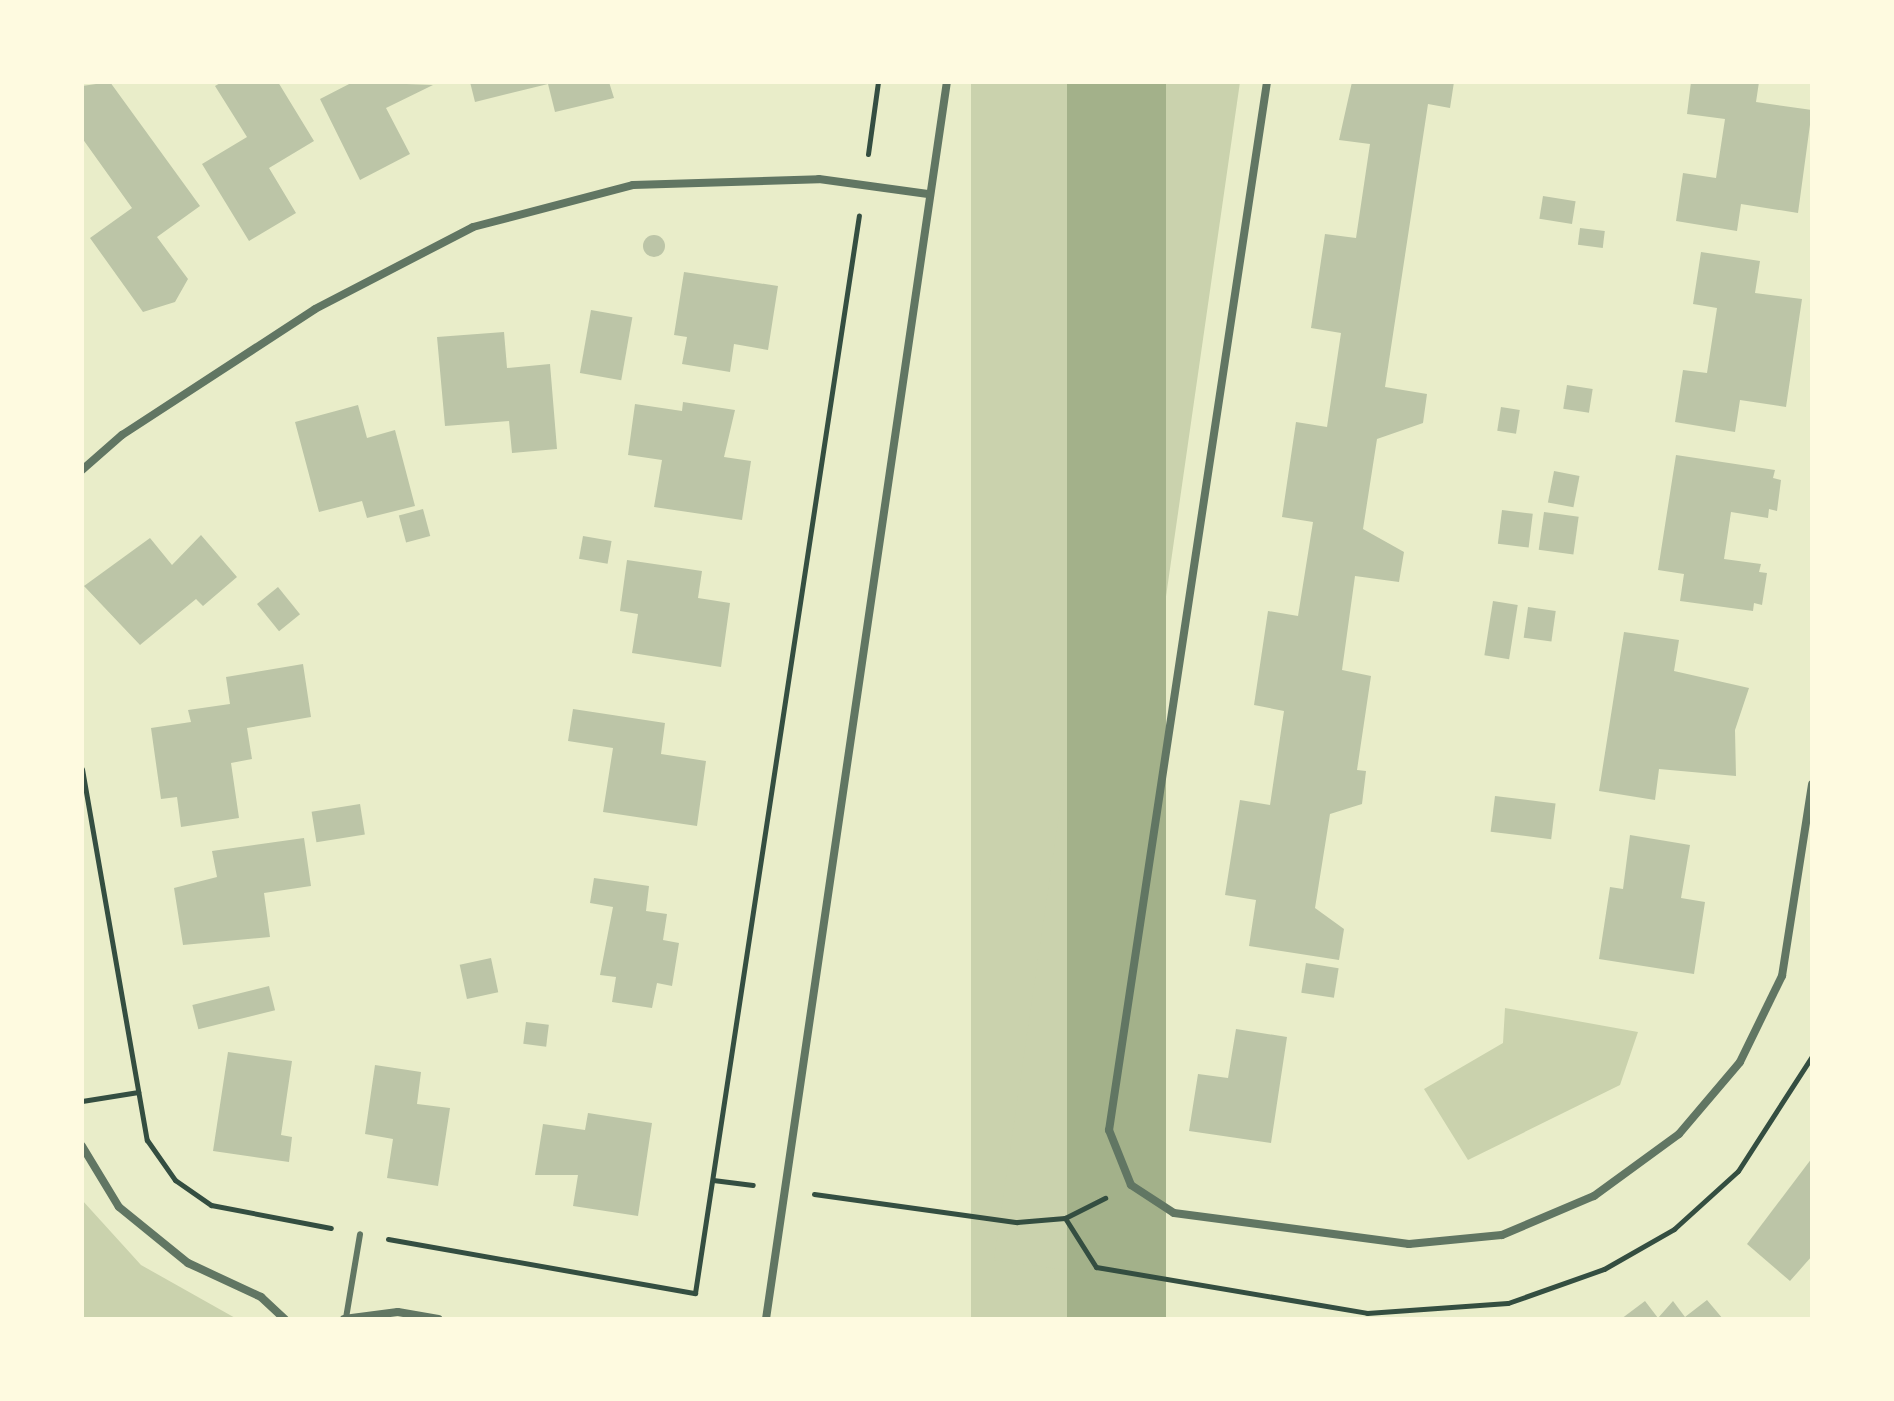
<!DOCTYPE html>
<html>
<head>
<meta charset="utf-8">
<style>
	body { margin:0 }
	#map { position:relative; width:1894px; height:1401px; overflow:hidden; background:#e9edc9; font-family:"Work Sans",sans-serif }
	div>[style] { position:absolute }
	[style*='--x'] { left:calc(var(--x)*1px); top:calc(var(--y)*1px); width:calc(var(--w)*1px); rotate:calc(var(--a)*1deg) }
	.green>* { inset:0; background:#cad2ad; transform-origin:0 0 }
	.water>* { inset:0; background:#a3b18a; transform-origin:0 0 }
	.building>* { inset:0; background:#bcc5a7; transform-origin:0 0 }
	.round { border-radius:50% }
	.path>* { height:5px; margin:-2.5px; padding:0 2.5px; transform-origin:2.5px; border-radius:2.5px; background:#344e41 }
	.service>* { height:6px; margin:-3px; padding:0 3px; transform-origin:3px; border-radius:3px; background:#617663 }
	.minor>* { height:8px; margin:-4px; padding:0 4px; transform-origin:4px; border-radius:4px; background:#617663 }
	span { translate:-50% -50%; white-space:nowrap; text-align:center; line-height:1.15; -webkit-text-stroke:8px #fefae0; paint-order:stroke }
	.frame { position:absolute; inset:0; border:84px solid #fefae0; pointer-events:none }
</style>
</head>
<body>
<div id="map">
	<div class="green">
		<div style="left:971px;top:82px;width:96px;height:1251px"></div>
		<div style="clip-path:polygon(1166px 82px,1240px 82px,1093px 1104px,1089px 1157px,1115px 1194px,1152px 1223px,1146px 1266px,1092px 1259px,1088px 1273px,994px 1260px)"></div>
		<div style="clip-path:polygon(1505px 1008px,1638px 1032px,1620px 1085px,1468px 1160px,1424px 1089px,1503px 1043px)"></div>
		<div style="clip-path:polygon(82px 1200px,141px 1265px,237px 1319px,82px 1319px)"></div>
	</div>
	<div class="water">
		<div style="left:1067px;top:82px;width:99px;height:1252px"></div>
	</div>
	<div class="building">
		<div style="clip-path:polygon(110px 82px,200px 206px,157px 237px,188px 279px,175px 302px,143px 312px,90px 238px,132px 208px,82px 138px,82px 86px)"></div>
		<div style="clip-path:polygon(222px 82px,278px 82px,314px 141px,269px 168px,296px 213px,249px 241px,202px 164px,247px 137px,215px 86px)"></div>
		<div style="clip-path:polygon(353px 82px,433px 85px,386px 108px,410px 154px,360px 180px,320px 99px)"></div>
		<div style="clip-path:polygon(470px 82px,609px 82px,614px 98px,555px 112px,548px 84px,475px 102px)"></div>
		<div style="clip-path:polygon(1352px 82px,1454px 82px,1450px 108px,1428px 104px,1385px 387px,1427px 394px,1423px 423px,1377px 439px,1363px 529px,1404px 552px,1399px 582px,1355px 576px,1342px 670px,1371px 676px,1357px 770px,1366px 771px,1362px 804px,1330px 814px,1315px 908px,1344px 929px,1339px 960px,1249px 946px,1256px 900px,1225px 895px,1240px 800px,1270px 805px,1284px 711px,1254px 705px,1268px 611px,1298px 616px,1313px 522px,1282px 517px,1296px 422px,1327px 427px,1341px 333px,1311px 328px,1325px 234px,1356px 238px,1370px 144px,1339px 140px)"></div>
		<div style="clip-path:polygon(1691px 82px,1759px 82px,1756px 102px,1812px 110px,1798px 213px,1741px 204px,1737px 231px,1676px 221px,1683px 173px,1716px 178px,1725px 119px,1687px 114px)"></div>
		<div style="left:1543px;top:196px;width:33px;height:23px;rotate:9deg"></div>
		<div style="left:1580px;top:228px;width:25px;height:17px;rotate:7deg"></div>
		<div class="round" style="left:643px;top:235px;width:22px;height:22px"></div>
		<div style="clip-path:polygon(1701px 252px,1760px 261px,1755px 293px,1802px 299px,1786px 407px,1740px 400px,1735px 432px,1675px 422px,1683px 370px,1707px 373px,1717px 308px,1693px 304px)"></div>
		<div style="clip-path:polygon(684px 272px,778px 286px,768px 350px,734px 344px,730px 372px,682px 364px,687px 337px,674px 335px)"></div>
		<div style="left:591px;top:310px;width:42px;height:64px;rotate:10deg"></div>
		<div style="clip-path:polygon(504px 332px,507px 368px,550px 364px,557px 449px,512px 453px,509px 421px,445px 426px,437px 337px)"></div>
		<div style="left:1567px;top:385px;width:26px;height:24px;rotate:9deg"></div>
		<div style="clip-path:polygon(683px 402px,735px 410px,724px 457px,751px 461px,742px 520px,654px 507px,662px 460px,628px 455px,635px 404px,682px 411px)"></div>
		<div style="clip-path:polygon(358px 405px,367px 438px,395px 430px,415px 506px,367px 518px,362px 501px,319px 512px,295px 422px)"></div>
		<div style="left:1501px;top:407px;width:19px;height:24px;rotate:9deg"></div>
		<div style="clip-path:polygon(1676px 455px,1775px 470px,1773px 478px,1781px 480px,1777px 511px,1769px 509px,1768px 518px,1731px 512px,1724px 559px,1761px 564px,1759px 572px,1767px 573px,1762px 605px,1754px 603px,1753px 611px,1680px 601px,1684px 574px,1658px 570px)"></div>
		<div style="left:1554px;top:471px;width:26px;height:32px;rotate:11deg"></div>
		<div style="left:423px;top:509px;width:28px;height:25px;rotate:75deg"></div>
		<div style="left:1502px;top:510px;width:31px;height:34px;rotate:7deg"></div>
		<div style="left:1544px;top:512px;width:35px;height:38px;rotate:8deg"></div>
		<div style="clip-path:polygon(201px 535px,237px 577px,203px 606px,196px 599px,140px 645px,84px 586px,150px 538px,172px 565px)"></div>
		<div style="left:583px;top:536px;width:29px;height:23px;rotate:10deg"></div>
		<div style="clip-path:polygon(627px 560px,702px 571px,698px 598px,730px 603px,721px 667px,632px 653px,638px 614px,620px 611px)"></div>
		<div style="left:278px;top:587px;width:35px;height:27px;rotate:51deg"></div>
		<div style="left:1493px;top:601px;width:25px;height:55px;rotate:9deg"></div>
		<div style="left:1528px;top:607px;width:28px;height:31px;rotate:8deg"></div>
		<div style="clip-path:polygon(1624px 632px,1679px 640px,1674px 671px,1749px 688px,1735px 730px,1736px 776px,1659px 769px,1655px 800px,1599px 791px)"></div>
		<div style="clip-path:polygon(303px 664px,311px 717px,247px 728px,252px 759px,231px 763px,239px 818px,181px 827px,177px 797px,161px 799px,151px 728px,191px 722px,188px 710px,230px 704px,226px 677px)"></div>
		<div style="clip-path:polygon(573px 709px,665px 723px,661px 754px,706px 761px,697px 826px,603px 812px,613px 748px,568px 741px)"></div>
		<div style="left:1495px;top:796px;width:61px;height:36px;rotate:7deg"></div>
		<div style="left:360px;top:804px;width:31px;height:49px;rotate:81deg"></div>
		<div style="clip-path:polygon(1630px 835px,1690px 845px,1681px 898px,1705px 902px,1694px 974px,1599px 959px,1610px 887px,1623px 889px)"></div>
		<div style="clip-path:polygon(304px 838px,311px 886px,264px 893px,270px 937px,183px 945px,174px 888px,217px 877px,212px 851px)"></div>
		<div style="clip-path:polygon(594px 878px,649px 886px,646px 911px,667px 914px,663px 940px,679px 943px,672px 986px,657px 983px,652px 1008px,612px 1002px,616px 977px,600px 975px,613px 907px,590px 903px)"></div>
		<div style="left:491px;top:958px;width:35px;height:32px;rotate:78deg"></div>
		<div style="left:1306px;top:963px;width:33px;height:30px;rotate:9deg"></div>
		<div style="left:269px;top:986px;width:25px;height:79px;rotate:76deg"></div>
		<div style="left:526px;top:1022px;width:23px;height:22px;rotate:7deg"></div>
		<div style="clip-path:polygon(1236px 1029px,1287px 1037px,1271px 1143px,1189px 1131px,1198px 1074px,1228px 1078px)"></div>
		<div style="clip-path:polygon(228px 1052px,292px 1061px,281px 1135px,292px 1137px,289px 1162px,213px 1151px)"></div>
		<div style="clip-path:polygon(375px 1065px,421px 1072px,417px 1104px,450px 1108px,438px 1186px,387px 1178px,393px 1139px,365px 1134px)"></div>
		<div style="clip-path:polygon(588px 1113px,652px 1123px,638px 1216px,573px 1206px,578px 1175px,535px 1175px,543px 1124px,585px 1130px)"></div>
		<div style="clip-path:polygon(1812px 1158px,1812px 1256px,1790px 1281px,1747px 1244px)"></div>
		<div style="clip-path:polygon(1707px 1300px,1723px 1319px,1621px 1319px,1645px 1301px,1658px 1318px,1673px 1301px,1685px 1317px)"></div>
	</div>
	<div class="path">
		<div style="--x:868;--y:154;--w:73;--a:-82.1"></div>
		<div style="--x:82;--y:769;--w:377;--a:80.1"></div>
		<div style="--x:147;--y:1140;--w:49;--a:55"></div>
		<div style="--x:175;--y:1180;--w:44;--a:34.8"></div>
		<div style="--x:211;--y:1205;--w:122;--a:10.9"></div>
		<div style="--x:82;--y:1101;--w:57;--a:-9.1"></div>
		<div style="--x:713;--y:1180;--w:40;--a:7.1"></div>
		<div style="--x:814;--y:1194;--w:205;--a:7.9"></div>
		<div style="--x:1017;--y:1222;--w:48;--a:-4.8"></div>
		<div style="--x:1065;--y:1218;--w:45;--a:-26.6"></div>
		<div style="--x:1065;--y:1218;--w:58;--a:57.7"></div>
		<div style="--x:1096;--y:1267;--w:275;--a:9.6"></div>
		<div style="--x:1367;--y:1313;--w:141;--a:-4.1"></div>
		<div style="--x:1508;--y:1303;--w:102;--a:-19.5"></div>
		<div style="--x:1604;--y:1269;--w:81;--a:-29.7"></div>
		<div style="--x:1674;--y:1229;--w:86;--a:-42.2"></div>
		<div style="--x:1738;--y:1171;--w:137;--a:-57.2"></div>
		<div style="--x:388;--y:1239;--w:312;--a:10"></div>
		<div style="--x:695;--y:1293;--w:1090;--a:-81.35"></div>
	</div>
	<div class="service">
		<div style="--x:346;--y:1318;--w:85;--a:-80.5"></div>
	</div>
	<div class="minor">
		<div style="--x:1267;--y:82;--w:1060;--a:98.57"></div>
		<div style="--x:1109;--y:1130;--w:59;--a:68.2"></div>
		<div style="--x:1131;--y:1185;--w:51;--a:33.1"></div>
		<div style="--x:1174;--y:1213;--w:237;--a:7.5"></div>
		<div style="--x:1409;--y:1244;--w:93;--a:-5.5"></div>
		<div style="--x:1502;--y:1235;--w:100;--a:-23"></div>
		<div style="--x:1594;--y:1196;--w:105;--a:-36.1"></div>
		<div style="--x:1679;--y:1134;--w:94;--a:-49.7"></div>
		<div style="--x:1740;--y:1062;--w:96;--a:-64"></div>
		<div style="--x:1782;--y:976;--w:194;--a:-81.1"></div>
		<div style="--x:82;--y:470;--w:53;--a:-41.2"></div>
		<div style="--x:122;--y:435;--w:230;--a:-33.1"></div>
		<div style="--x:315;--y:309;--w:178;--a:-27.4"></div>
		<div style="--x:473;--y:227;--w:165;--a:-14.7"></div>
		<div style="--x:633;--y:185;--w:186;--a:-1.8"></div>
		<div style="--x:819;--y:179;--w:110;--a:7.8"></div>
		<div style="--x:82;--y:1146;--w:71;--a:58.8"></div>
		<div style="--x:119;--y:1207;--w:89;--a:39.1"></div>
		<div style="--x:188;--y:1263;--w:81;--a:25"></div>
		<div style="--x:261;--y:1297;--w:33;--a:43"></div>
		<div style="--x:344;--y:1319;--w:54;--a:-7.4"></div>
		<div style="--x:398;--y:1312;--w:41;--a:9.9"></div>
		<div style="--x:766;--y:1319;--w:1250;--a:-81.68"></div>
	</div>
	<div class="frame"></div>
</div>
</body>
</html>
